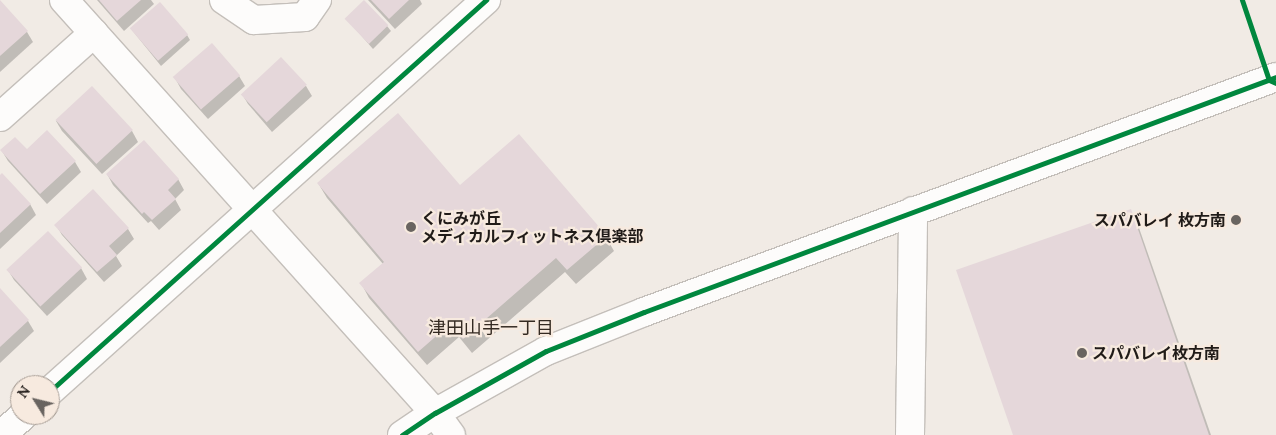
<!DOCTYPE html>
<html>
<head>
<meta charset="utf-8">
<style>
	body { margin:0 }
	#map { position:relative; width:1276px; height:435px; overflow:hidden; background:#f1ebe5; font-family:Lora,"Noto Sans JP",serif }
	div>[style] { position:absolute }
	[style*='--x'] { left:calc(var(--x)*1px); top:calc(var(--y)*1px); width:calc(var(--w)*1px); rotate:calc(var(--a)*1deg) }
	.shadow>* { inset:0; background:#0003 }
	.building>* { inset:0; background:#e5d7da; transform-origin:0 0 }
	.roads { filter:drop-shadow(1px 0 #c4bfba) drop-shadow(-1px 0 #c4bfba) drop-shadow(0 1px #c4bfba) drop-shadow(0 -1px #c4bfba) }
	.minor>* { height:28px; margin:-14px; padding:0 14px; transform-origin:14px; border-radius:14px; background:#fdfcfb }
	.cycleway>* { height:5px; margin:-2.5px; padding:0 2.5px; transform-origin:2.5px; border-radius:2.5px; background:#00873e }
	.dots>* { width:14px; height:14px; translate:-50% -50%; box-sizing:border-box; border:2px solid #f7eadf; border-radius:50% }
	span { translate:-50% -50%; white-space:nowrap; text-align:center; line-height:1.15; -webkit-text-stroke:4.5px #f7eadf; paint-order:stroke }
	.poi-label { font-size:16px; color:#201b18; font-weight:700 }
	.left { translate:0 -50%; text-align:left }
	.right { translate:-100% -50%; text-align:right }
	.neighbourhood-label { font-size:18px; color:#342a22 }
	.north { position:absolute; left:10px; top:375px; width:50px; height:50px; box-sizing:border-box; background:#f7eadf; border:1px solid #a1978f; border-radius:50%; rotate:306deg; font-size:14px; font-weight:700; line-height:20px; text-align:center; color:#201b18 }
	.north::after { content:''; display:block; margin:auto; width:18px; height:22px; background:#696460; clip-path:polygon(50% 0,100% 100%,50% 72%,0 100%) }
</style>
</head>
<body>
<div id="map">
	<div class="shadow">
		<div style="clip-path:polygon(97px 0,151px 0,154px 4px,124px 31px)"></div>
		<div style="clip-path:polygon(368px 0,420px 0,422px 4px,395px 29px)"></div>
		<div style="clip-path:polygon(0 1px,27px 32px,33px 42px,0 72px)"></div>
		<div style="clip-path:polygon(346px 18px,387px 26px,391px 31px,373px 49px)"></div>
		<div style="clip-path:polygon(132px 30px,187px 35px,190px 40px,161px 66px)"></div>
		<div style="clip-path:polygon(239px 76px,245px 86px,208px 119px,181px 89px,175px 78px)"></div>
		<div style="clip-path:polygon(306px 86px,312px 96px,272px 132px,248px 104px,242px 94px)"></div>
		<div style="clip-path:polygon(56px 121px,132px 131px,138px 142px,102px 174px,62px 131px)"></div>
		<div style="clip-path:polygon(2px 151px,27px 151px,75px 162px,81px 172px,47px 204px,8px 161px)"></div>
		<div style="clip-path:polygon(107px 174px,178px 179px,184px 190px,175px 199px,181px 210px,159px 230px,151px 221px,148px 223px,113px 185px)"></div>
		<div style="clip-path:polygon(0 176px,30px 204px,36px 215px,0 249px)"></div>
		<div style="clip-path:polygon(318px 183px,606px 237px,614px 251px,576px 284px,565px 272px,472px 353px,459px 337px,427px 365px,369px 298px,361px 283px,383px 264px,327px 198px)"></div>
		<div style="clip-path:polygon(1130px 210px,1138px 225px,1211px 435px,1014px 435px)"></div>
		<div style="clip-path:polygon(56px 225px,128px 229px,134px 239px,116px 256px,122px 266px,104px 282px,62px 235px)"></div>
		<div style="clip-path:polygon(81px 268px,87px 279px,47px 316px,14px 280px,8px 270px)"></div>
		<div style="clip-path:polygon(0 290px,28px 321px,34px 331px,0 363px)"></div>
	</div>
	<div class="building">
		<div style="clip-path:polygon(0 0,28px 31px,0 56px)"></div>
		<div style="clip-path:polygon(99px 0,141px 0,117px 21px)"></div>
		<div style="left:364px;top:0;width:35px;height:27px;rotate:46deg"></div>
		<div style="clip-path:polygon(371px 0,409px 0,389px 19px)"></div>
		<div style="left:160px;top:2px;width:43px;height:40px;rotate:49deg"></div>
		<div style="left:212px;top:43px;width:43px;height:52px;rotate:49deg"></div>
		<div style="left:281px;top:57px;width:38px;height:55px;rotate:47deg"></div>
		<div style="left:92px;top:86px;width:60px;height:50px;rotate:47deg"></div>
		<div style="clip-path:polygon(398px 113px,460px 185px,519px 134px,607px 236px,567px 270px,556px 258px,463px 339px,450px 324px,418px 352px,359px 283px,384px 262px,317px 183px)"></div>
		<div style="clip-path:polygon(47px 130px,76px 161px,40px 194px,0 150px,15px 137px,27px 149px)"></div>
		<div style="clip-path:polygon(144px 140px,179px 179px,168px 190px,176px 199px,152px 220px,144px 212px,142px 214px,106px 174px)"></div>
		<div style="clip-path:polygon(2px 173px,31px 204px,0 233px,0 175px)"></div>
		<div style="clip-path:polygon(93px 189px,129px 228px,109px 246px,117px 255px,97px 272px,54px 225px)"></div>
		<div style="clip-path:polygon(1131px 209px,1209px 435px,1013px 435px,956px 270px)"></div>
		<div style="left:48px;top:231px;width:50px;height:57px;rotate:47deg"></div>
		<div style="clip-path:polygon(0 288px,29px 320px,0 347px)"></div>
	</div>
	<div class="roads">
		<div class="minor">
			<div style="--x:64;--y:0;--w:555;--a:48.07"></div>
			<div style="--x:435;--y:413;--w:27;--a:54"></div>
			<div style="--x:224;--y:0;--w:36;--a:34"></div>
			<div style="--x:254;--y:20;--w:51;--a:-3.4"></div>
			<div style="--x:305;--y:17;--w:21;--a:-55"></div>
			<div style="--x:0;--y:117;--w:126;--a:-41.8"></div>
			<div style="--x:50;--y:391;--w:586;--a:-41.89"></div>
			<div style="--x:1;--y:435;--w:30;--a:-41"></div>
			<div style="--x:402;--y:435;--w:40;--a:-34"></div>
			<div style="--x:435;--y:413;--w:127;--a:-29.2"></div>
			<div style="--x:546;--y:351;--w:105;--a:-21.7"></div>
			<div style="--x:644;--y:312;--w:674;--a:-20.4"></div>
			<div style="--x:910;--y:435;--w:224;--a:-89.2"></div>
		</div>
	</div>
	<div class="cycleway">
		<div style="--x:1242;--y:0;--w:84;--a:71.4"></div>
		<div style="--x:1269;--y:80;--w:8;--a:23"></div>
		<div style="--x:50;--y:391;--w:586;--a:-41.89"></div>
		<div style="--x:402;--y:435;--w:40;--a:-34"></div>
		<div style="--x:435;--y:413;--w:127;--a:-29.2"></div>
		<div style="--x:546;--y:351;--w:105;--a:-21.7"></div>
		<div style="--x:644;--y:312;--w:674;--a:-20.4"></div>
	</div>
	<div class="dots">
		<div style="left:1236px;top:220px;background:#696460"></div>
		<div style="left:411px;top:227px;background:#696460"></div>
		<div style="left:1082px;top:353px;background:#696460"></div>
	</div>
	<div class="poi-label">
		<span class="left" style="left:421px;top:227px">くにみが丘<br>メディカルフィットネス倶楽部</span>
		<span class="right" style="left:1226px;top:220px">スパバレイ 枚方南</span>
		<span class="left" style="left:1092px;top:353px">スパバレイ枚方南</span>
	</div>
	<div class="neighbourhood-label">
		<span style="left:491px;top:328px">津田山手一丁目</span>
	</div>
	<div class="north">N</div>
</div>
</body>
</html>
